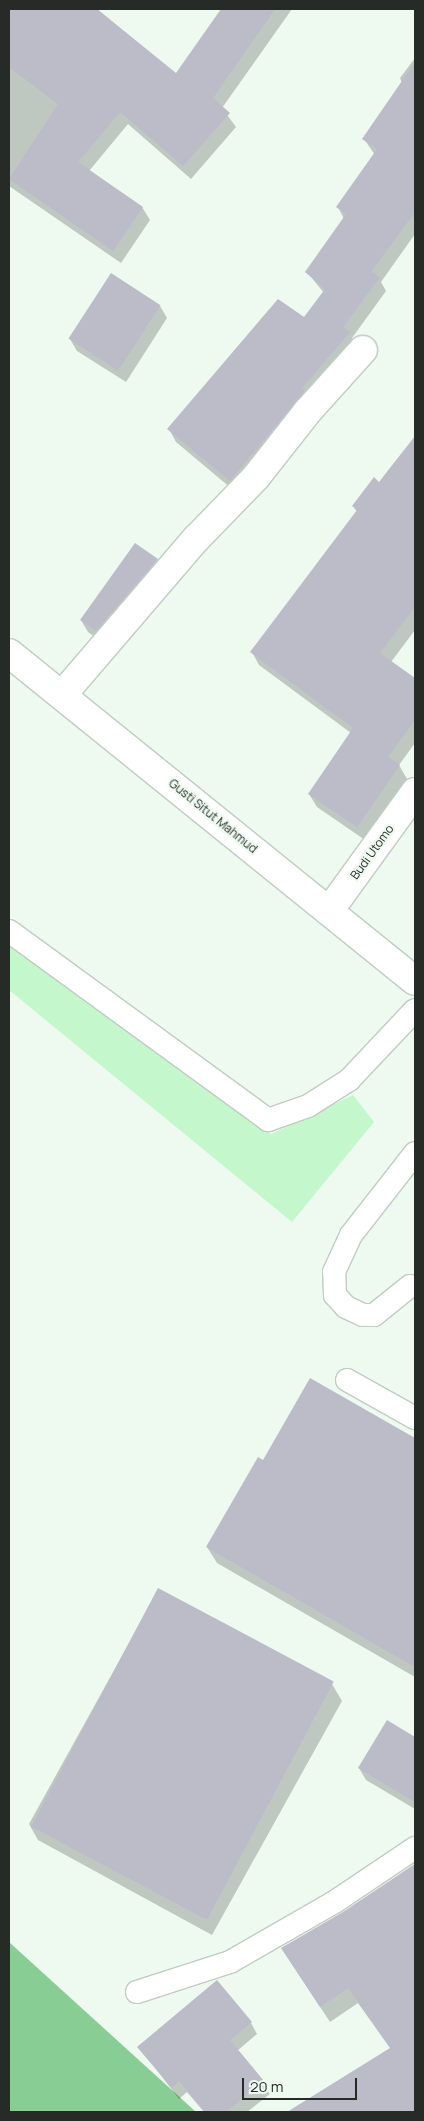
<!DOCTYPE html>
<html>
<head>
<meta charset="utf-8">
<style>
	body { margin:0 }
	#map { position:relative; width:424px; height:2121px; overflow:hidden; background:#eef9f0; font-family:Manrope,sans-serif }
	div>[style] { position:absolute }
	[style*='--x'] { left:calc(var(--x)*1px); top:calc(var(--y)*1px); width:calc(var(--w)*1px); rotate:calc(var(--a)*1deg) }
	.green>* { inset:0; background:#c4f7cb }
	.water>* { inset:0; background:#87cd94 }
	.shadow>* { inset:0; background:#0003 }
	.building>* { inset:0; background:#bcbbc8; transform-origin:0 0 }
	.roads { filter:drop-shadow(1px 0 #c1ccc3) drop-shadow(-1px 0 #c1ccc3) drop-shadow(0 1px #c1ccc3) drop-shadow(0 -1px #c1ccc3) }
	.service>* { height:22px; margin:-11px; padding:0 11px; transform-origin:11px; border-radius:11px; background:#fff }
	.minor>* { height:28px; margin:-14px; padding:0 14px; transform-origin:14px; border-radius:14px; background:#fff }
	.tertiary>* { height:28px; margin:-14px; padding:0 14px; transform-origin:14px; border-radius:14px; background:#fff }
	.trunk>* { height:28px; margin:-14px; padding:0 14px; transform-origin:14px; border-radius:14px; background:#fff }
	span { translate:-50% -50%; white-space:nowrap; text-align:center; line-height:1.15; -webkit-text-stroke:4.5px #eef9f0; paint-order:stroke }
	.street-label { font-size:12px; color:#272b28 }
	.frame { position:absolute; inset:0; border:10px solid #272b28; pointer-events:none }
	.scale { position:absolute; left:242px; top:2078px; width:115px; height:22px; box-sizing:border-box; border:2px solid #272b28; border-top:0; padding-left:6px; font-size:15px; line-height:18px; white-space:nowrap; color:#272b28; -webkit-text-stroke:4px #eef9f0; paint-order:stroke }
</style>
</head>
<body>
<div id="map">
	<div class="green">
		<div style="clip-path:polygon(9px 943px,271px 1134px,353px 1095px,374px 1122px,292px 1222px,9px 990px)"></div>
	</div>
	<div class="water">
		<div style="clip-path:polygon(9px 1942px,196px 2112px,9px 2112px)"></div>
	</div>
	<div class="shadow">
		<div style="clip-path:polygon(9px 9px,97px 9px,176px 75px,223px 9px,292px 9px,222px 108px,236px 127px,191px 179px,128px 124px,89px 171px,142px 207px,150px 220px,121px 263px,9px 186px)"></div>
		<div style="clip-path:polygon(415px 58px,415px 234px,381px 282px,386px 291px,352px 338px,356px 346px,238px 494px,176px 442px,169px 429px,304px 319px,324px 293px,307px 272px,344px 219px,338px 207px,375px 155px,364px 139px,402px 83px,400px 78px)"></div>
		<div style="clip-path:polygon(160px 306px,167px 318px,126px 382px,77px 351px,70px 339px)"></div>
		<div style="clip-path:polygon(415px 438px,415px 630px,391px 662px,415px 680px,415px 743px,399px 765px,407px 779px,365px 840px,317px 807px,309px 794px,351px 733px,259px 665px,252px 652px,357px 512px,353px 506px,380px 483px)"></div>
		<div style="clip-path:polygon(136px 545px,157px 560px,164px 572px,103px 643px,88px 632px,81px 620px)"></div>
		<div style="clip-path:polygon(311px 1380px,415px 1439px,415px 1677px,217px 1563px,207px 1547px,264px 1461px)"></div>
		<div style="clip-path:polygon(159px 1589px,332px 1684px,342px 1701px,212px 1935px,38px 1840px,29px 1824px)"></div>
		<div style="clip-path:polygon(387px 1722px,415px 1738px,415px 1809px,366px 1780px,359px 1768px)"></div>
		<div style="clip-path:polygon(415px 1864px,415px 2109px,410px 2112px,312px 2112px,306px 2102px,391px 2049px,358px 2003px,330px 2022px,292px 1964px,344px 1913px)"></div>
		<div style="clip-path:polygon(251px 2023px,257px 2034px,237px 2051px,270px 2094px,247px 2112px,204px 2112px,187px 2092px,179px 2099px,139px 2047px)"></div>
	</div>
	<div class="building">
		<div style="clip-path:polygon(9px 9px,97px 9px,176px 73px,221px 9px,275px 9px,213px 98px,230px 113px,183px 166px,120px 112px,78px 162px,143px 207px,113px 251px,9px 179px,58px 104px,9px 67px)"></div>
		<div style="clip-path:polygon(415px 62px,415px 212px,371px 272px,380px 277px,343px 327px,350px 332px,302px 388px,305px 391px,230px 481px,167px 429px,278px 299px,304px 317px,325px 289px,305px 272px,346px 214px,336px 207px,377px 149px,362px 139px)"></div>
		<div style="left:111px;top:273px;width:59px;height:78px;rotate:33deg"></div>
		<div style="clip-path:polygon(415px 436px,415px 607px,380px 653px,415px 678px,415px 720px,388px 757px,400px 765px,357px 827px,308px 794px,353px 728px,250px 652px,357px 510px,352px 506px,374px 477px,379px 482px)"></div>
		<div style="clip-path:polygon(135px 543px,158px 559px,96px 631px,80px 620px)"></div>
		<div style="clip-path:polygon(310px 1378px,415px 1438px,415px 1667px,206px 1547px,258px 1457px,263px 1460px)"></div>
		<div style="left:158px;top:1588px;width:199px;height:270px;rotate:28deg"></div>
		<div style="clip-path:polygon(387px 1720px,415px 1737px,415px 1802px,358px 1768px)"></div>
		<div style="clip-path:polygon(415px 1864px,415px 2112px,287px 2112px,390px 2048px,348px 1988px,320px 2007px,281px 1948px,343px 1912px)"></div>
		<div style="clip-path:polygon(217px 1980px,252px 2022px,230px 2040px,264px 2081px,226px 2112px,205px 2112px,179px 2081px,172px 2088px,137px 2047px)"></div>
	</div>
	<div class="roads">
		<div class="service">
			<div style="--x:9;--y:931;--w:321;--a:36.1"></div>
			<div style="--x:268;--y:1120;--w:42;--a:-19.3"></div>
			<div style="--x:308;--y:1106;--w:49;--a:-32.4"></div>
			<div style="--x:349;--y:1080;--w:96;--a:-46.7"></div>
			<div style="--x:410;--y:1286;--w:46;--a:141.1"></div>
			<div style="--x:374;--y:1315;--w:11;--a:180"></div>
			<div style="--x:363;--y:1315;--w:19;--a:-155"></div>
			<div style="--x:346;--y:1307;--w:16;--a:-133"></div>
			<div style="--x:335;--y:1295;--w:23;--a:-92"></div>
			<div style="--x:334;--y:1272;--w:41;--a:-65.3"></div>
			<div style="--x:351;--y:1235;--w:104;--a:-52"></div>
			<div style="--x:347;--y:1380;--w:78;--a:29.2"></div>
			<div style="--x:137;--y:1992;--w:98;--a:-17.9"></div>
			<div style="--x:230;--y:1962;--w:122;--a:-29.9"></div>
			<div style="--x:336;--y:1901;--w:95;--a:-33.9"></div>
		</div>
		<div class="minor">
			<div style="--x:63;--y:694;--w:204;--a:-49.4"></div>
			<div style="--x:196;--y:539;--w:86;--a:-45.9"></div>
			<div style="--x:256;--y:477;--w:84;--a:-51.8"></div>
			<div style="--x:308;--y:411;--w:82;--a:-48"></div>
		</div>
		<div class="tertiary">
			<div style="--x:329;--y:911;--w:147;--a:-54.1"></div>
		</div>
		<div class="trunk">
			<div style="--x:9;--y:653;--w:522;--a:38.93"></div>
		</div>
	</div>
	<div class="street-label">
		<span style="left:213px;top:816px;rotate:39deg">Gusti Situt Mahmud</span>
		<span style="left:372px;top:852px;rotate:-54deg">Budi Utomo</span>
	</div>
	<div class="frame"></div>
	<div class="scale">20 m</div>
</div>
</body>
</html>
